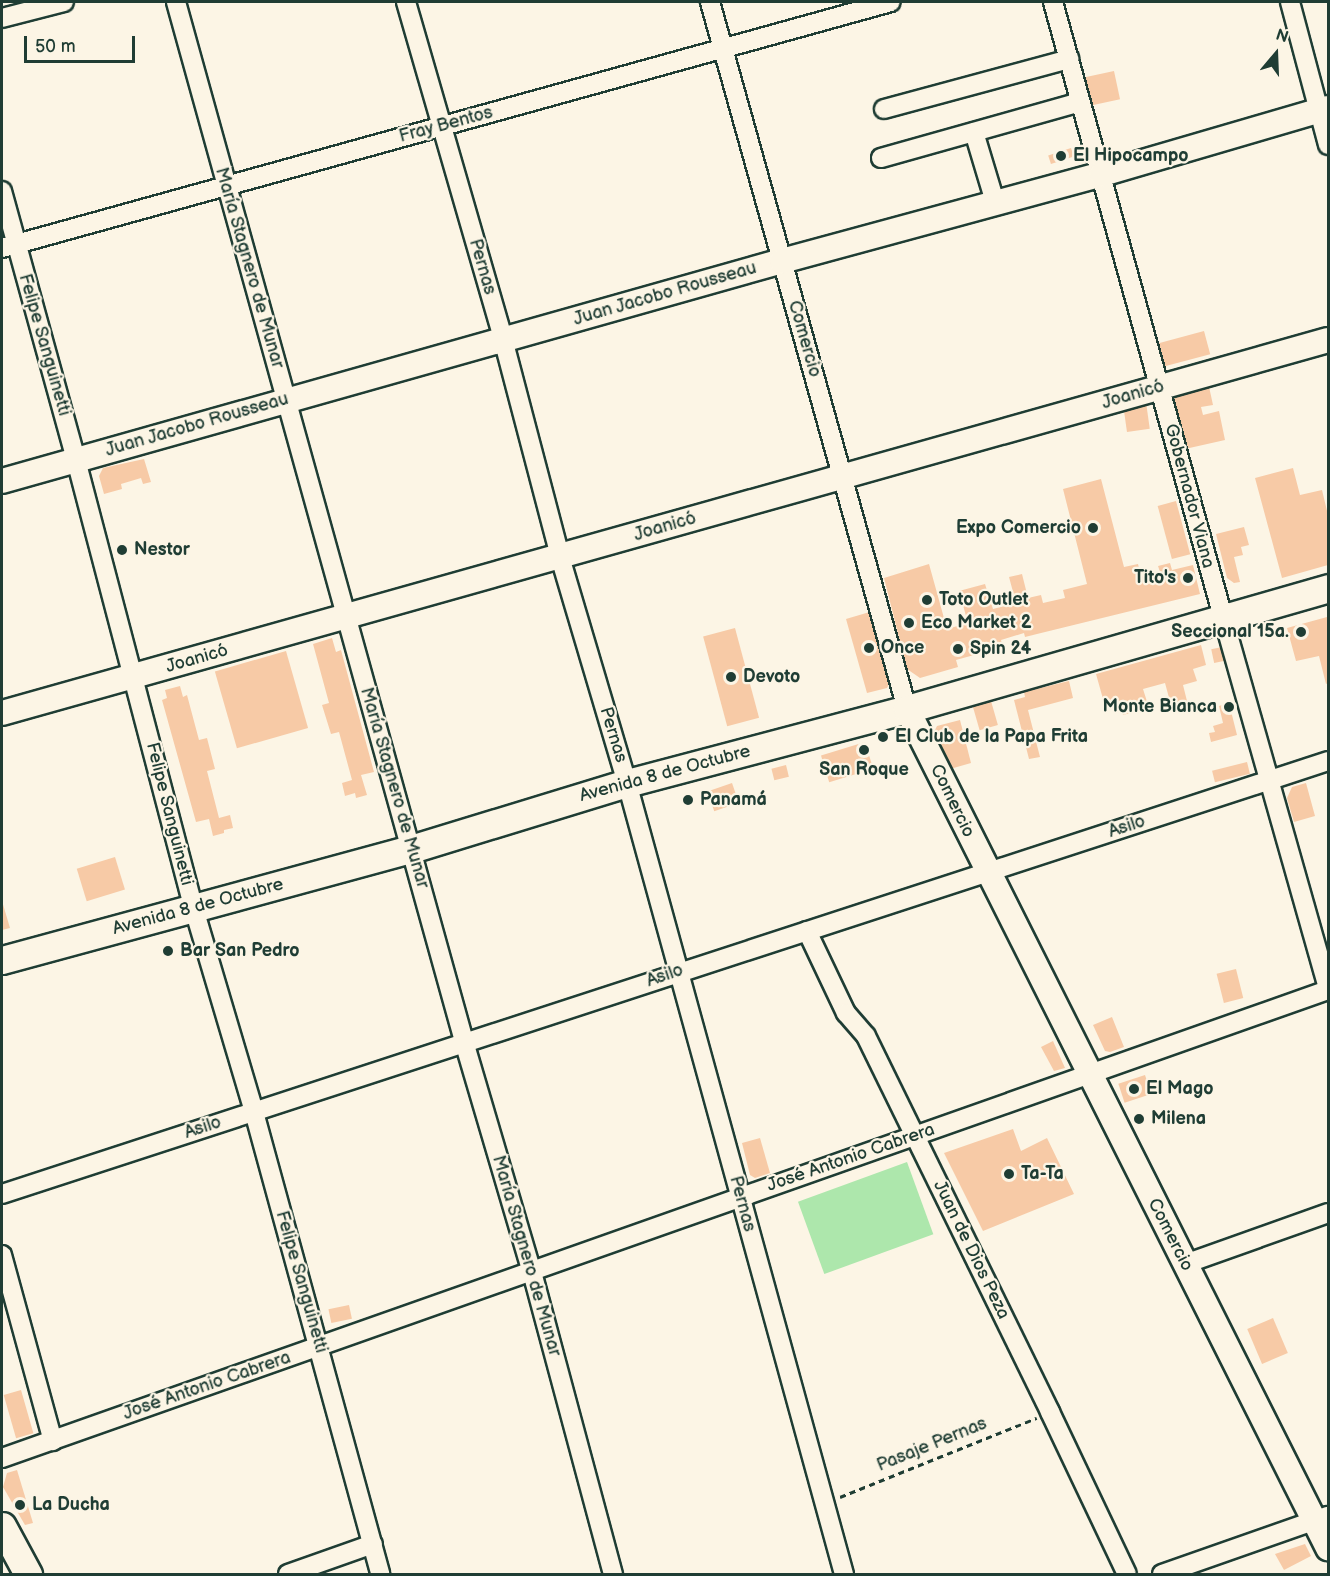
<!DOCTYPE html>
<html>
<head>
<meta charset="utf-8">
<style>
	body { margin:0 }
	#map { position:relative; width:1330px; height:1576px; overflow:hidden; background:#fcf5e5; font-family:"Balsamiq Sans",sans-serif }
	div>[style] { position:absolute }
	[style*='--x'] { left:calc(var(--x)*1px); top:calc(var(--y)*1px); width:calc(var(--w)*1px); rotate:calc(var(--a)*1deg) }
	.green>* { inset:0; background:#ade7ac; transform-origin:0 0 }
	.building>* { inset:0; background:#f7caa6; transform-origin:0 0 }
	.path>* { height:3px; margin-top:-1.5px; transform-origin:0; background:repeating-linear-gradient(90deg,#1f3d34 0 6px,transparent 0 10.5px) }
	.roads { filter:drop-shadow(2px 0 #1f3d34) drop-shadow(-2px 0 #1f3d34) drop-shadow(0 2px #1f3d34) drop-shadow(0 -2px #1f3d34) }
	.street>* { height:18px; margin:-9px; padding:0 9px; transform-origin:9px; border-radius:9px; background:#fcf5e5 }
	.secondary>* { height:24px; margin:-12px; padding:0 12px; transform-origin:12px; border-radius:12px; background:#fcf5e5 }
	.primary>* { height:27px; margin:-13.5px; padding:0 13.5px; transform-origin:13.5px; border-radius:13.5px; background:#fcf5e5 }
	.dots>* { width:16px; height:16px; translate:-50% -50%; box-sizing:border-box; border:3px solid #fcf5e5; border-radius:50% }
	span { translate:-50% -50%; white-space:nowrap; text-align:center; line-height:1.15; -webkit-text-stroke:4.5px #fcf5e5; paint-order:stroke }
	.street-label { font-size:18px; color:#1f3d34 }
	.poi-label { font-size:18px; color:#1f3d34; font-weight:700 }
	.left { translate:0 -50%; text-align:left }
	.right { translate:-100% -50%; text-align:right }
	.frame { position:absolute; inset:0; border:3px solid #1f3d34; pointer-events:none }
	.north { position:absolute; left:1246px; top:24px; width:60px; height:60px; -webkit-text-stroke:4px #fcf5e5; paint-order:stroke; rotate:19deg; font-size:16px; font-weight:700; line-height:24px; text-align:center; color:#1f3d34 }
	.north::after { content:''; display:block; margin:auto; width:21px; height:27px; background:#1f3d34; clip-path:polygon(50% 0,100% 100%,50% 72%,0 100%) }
	.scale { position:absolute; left:24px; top:36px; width:111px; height:27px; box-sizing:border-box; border:3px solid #1f3d34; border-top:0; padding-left:8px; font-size:18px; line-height:21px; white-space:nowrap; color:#1f3d34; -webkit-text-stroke:4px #fcf5e5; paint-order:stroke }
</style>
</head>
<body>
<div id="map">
	<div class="green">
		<div style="left:907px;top:1162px;width:77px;height:116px;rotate:70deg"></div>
	</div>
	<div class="building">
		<div style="left:1114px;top:71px;width:29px;height:32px;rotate:78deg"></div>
		<div style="left:1071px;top:148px;width:9px;height:24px;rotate:72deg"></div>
		<div style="left:1204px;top:331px;width:24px;height:47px;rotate:75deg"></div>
		<div style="clip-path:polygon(1208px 382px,1213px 405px,1201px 407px,1203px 415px,1219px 411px,1225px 440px,1185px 449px,1174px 396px,1177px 389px)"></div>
		<div style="left:1146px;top:402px;width:27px;height:23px;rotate:82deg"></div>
		<div style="clip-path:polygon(144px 459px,151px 482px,143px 484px,141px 478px,121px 484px,122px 489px,104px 494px,99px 476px,103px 468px)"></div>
		<div style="clip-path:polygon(1293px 468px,1300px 495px,1322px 490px,1328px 515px,1328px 565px,1282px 578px,1255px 478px)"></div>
		<div style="clip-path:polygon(1101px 479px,1124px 567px,1138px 564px,1141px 576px,1160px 572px,1158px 566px,1170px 563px,1172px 570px,1193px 565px,1200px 594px,1037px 634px,1025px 637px,1024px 633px,1001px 640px,1003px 647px,956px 660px,958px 667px,920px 678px,907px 669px,884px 578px,929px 564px,947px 629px,968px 623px,959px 591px,985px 584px,993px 609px,1016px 603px,1009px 577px,1022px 574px,1028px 598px,1041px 595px,1043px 603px,1065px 598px,1063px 590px,1087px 584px,1063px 489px)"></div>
		<div style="left:1176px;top:501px;width:55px;height:19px;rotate:75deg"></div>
		<div style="clip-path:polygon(1244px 527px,1249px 545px,1241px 547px,1243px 555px,1234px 557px,1240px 582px,1234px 583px,1227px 578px,1216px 534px)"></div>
		<div style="clip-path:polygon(873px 611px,892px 678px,887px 688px,867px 693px,846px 619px)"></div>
		<div style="clip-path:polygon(1327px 617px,1328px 683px,1326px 684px,1319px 656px,1296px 661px,1287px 628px)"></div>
		<div style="left:735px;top:628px;width:93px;height:33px;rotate:75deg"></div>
		<div style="clip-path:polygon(332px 638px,336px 652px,341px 650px,374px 772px,361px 775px,367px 795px,356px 798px,355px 793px,345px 796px,342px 783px,352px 780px,339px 732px,331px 734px,322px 705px,329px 703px,313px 644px)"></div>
		<div style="clip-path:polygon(1201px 645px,1206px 665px,1193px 669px,1197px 681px,1183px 685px,1187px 701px,1171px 705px,1165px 683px,1143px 689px,1149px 708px,1123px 715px,1119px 702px,1105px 706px,1096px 674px)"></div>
		<div style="left:1222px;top:647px;width:14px;height:11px;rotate:78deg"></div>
		<div style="left:286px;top:651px;width:80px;height:74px;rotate:74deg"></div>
		<div style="clip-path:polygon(1069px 681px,1073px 698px,1028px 710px,1040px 757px,1029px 759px,1014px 700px,1025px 697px,1024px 692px)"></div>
		<div style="clip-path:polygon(180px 686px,183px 697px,187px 695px,199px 740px,207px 738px,215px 769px,207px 771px,219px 818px,230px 815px,233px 828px,224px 830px,224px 833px,213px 836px,209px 819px,196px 822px,162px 700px,167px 698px,165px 690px)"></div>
		<div style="left:991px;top:701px;width:25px;height:19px;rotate:74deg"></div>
		<div style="clip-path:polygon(1229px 703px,1237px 735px,1211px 742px,1209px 733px,1215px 732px,1213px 726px,1223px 723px,1219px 706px)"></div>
		<div style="clip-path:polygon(960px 720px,971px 763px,950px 769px,932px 736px,937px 726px)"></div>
		<div style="left:865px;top:742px;width:28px;height:46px;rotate:73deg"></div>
		<div style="left:1247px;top:762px;width:12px;height:36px;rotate:76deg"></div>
		<div style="left:786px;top:765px;width:12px;height:15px;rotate:76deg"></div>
		<div style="left:732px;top:783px;width:21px;height:26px;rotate:71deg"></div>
		<div style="clip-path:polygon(1306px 783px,1315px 816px,1294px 822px,1287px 798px,1292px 787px)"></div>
		<div style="left:115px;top:857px;width:34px;height:40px;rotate:73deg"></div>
		<div style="clip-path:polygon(2px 901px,10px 928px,2px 930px)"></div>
		<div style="left:1236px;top:969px;width:30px;height:20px;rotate:76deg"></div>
		<div style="clip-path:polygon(1112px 1017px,1124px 1047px,1110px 1052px,1105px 1051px,1093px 1025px)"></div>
		<div style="clip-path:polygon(1053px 1041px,1065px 1068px,1054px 1071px,1041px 1047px)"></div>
		<div style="left:1145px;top:1075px;width:20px;height:28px;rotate:72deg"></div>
		<div style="clip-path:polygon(1013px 1129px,1021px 1151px,1047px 1138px,1074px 1194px,983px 1231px,944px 1153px)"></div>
		<div style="clip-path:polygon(760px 1138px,770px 1173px,755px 1178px,750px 1175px,742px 1143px)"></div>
		<div style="left:349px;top:1305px;width:14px;height:21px;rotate:78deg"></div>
		<div style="left:1273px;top:1318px;width:38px;height:28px;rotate:67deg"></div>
		<div style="left:21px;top:1390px;width:45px;height:18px;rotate:74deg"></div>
		<div style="clip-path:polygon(17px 1470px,33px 1523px,25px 1525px,3px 1487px,7px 1473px)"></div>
		<div style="clip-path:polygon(1305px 1544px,1311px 1556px,1284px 1570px,1275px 1554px)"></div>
	</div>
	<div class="path">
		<div style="--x:840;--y:1497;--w:212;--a:-21.9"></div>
	</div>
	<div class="roads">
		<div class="street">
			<div style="--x:176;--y:2;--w:1082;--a:74.51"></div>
			<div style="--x:465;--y:1045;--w:237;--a:73.6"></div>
			<div style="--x:532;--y:1272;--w:313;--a:75"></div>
			<div style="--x:406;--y:2;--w:351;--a:73.9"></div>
			<div style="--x:503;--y:339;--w:225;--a:75.3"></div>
			<div style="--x:560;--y:557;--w:236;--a:73.5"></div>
			<div style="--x:627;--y:783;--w:820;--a:74.66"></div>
			<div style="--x:710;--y:2;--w:734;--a:74.43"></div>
			<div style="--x:1053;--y:2;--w:638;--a:74.55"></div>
			<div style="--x:1223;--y:617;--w:387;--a:74.2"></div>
			<div style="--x:1290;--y:2;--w:148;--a:75.1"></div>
			<div style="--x:2;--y:18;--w:64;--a:-14.5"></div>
			<div style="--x:884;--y:109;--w:192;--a:-15.1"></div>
			<div style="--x:974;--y:132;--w:73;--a:73.3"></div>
			<div style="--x:881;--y:158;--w:207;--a:-15.7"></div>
			<div style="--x:2;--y:191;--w:279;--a:74.6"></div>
			<div style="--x:76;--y:460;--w:464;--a:75.3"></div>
			<div style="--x:194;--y:909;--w:212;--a:73.5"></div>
			<div style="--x:254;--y:1112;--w:479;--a:74.7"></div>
			<div style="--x:2;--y:248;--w:922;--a:-15.47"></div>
			<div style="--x:807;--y:931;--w:91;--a:64.6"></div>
			<div style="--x:846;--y:1013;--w:30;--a:49"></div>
			<div style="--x:866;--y:1036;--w:419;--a:63.9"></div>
			<div style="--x:1050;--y:1412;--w:179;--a:64.6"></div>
			<div style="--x:2;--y:1194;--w:1395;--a:-18.08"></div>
			<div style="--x:2;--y:1255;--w:193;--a:74.7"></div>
			<div style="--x:1185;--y:1264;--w:152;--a:-19.6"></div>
			<div style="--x:2;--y:1458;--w:1406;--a:-19.44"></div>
			<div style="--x:288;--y:1574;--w:90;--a:-19.4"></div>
			<div style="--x:1162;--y:1574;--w:176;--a:-19.3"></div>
		</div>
		<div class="secondary">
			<div style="--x:2;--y:481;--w:810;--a:-15.75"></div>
			<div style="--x:782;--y:261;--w:332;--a:-15.2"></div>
			<div style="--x:1102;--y:174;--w:235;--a:-16.3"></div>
			<div style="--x:907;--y:709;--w:939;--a:63.35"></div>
			<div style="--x:2;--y:713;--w:1377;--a:-15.71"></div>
		</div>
		<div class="primary">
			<div style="--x:2;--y:960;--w:424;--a:-15.2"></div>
			<div style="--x:411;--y:849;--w:226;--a:-17"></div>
			<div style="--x:627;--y:783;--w:290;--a:-14.8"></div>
			<div style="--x:907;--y:709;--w:438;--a:-16"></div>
			<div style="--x:2;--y:1526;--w:55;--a:61.6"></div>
		</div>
	</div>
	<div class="dots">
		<div style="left:1061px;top:156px;background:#1f3d34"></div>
		<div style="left:1093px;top:528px;background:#1f3d34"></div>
		<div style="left:122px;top:550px;background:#1f3d34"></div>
		<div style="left:1188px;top:578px;background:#1f3d34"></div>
		<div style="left:927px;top:600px;background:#1f3d34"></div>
		<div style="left:909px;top:623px;background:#1f3d34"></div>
		<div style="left:1301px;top:632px;background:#1f3d34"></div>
		<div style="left:869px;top:648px;background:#1f3d34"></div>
		<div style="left:958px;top:649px;background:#1f3d34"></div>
		<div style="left:731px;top:677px;background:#1f3d34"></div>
		<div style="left:1229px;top:707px;background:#1f3d34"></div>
		<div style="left:883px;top:737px;background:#1f3d34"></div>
		<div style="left:864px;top:750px;background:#1f3d34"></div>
		<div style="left:688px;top:800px;background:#1f3d34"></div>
		<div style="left:168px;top:951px;background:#1f3d34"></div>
		<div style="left:1134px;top:1089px;background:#1f3d34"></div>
		<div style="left:1139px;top:1119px;background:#1f3d34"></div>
		<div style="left:1009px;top:1174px;background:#1f3d34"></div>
		<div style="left:20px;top:1505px;background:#1f3d34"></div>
	</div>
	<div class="street-label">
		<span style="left:446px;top:125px;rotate:-15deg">Fray Bentos</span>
		<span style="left:482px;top:267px;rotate:74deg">Pernas</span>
		<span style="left:249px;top:268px;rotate:74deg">María Stagnero de Munar</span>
		<span style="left:665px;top:294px;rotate:-16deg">Juan Jacobo Rousseau</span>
		<span style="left:804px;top:339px;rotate:74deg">Comercio</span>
		<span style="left:44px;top:345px;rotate:74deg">Felipe Sanguinetti</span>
		<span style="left:1133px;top:395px;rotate:-16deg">Joanicó</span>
		<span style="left:197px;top:425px;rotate:-16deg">Juan Jacobo Rousseau</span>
		<span style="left:1189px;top:496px;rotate:75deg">Gobernador Viana</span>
		<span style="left:665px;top:527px;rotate:-16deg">Joanicó</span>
		<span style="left:197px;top:659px;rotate:-16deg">Joanicó</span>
		<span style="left:613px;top:735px;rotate:73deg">Pernas</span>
		<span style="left:665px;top:774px;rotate:-15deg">Avenida 8 de Octubre</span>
		<span style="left:394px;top:788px;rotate:74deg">María Stagnero de Munar</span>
		<span style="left:952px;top:801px;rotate:64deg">Comercio</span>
		<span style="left:169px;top:814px;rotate:76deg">Felipe Sanguinetti</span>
		<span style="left:1127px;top:827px;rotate:-18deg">Asilo</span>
		<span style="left:198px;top:907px;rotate:-15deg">Avenida 8 de Octubre</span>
		<span style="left:665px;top:976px;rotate:-19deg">Asilo</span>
		<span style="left:203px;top:1128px;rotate:-18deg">Asilo</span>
		<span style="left:851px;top:1158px;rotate:-19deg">José Antonio Cabrera</span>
		<span style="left:742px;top:1204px;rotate:75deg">Pernas</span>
		<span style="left:1170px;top:1235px;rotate:63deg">Comercio</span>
		<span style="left:971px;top:1250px;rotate:64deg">Juan de Dios Peza</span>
		<span style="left:526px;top:1256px;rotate:74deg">María Stagnero de Munar</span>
		<span style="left:301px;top:1282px;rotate:74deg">Felipe Sanguinetti</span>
		<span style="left:207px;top:1386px;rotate:-19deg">José Antonio Cabrera</span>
		<span style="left:932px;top:1445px;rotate:-22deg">Pasaje Pernas</span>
	</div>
	<div class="poi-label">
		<span class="left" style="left:1073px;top:156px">El Hipocampo</span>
		<span class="right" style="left:1081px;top:528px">Expo Comercio</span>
		<span class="left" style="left:134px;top:550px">Nestor</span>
		<span class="right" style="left:1176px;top:578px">Tito's</span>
		<span class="left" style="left:939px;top:600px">Toto Outlet</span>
		<span class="left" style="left:921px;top:623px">Eco Market 2</span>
		<span class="right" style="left:1289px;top:632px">Seccional 15a.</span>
		<span class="left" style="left:881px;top:648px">Once</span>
		<span class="left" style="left:970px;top:649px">Spin 24</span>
		<span class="left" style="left:743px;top:677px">Devoto</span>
		<span class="right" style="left:1217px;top:707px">Monte Bianca</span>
		<span class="left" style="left:895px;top:737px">El Club de la Papa Frita</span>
		<span style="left:864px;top:770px">San Roque</span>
		<span class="left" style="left:700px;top:800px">Panamá</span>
		<span class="left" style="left:180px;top:951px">Bar San Pedro</span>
		<span class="left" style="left:1146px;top:1089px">El Mago</span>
		<span class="left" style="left:1151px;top:1119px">Milena</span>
		<span class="left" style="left:1021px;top:1174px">Ta-Ta</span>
		<span class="left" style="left:32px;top:1505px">La Ducha</span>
	</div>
	<div class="frame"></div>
	<div class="north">N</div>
	<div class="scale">50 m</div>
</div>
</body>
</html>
